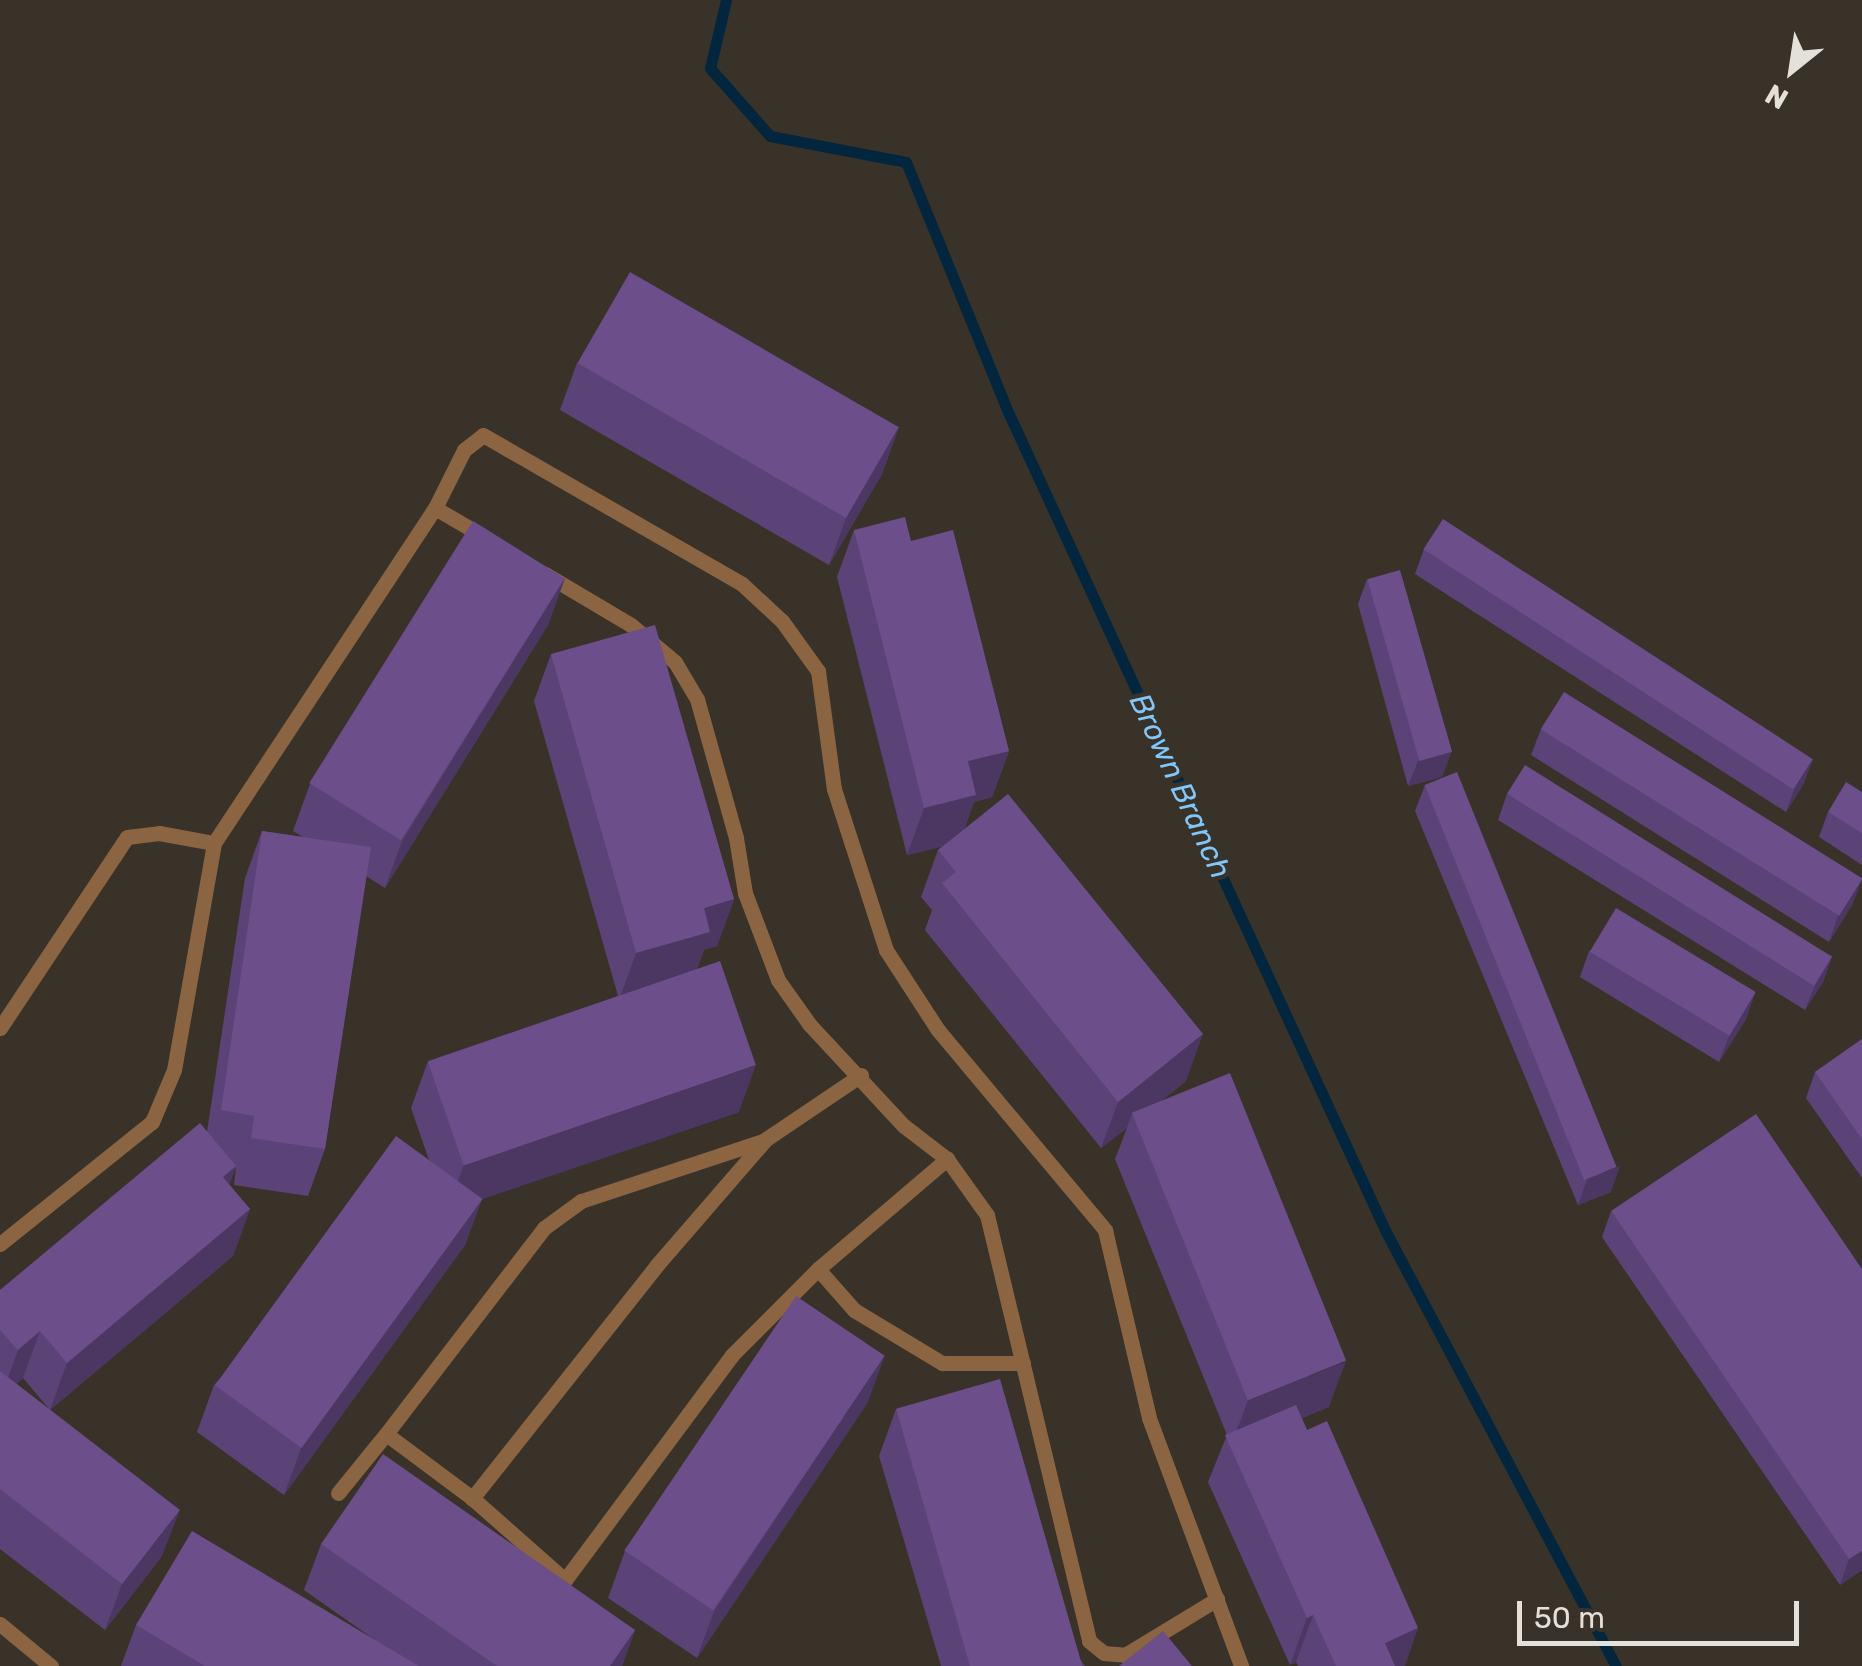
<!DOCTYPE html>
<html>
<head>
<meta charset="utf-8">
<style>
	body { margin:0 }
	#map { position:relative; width:1862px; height:1666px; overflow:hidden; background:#393229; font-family:Rubik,sans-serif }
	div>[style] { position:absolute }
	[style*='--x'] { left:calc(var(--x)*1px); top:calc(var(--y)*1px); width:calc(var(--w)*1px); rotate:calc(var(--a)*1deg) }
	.stream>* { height:11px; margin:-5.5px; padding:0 5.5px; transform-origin:5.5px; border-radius:5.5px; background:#01263d }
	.service>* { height:15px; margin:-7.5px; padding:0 7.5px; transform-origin:7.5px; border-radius:7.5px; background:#8b6441 }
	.wall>* { inset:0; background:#5c4377 }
	.shaded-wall>* { inset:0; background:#4b3761 }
	.building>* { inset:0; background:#6b4e8a; transform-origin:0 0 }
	span { translate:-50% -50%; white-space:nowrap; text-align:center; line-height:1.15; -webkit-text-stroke:9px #393229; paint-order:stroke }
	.water-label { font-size:30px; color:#80c7fb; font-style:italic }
	.north { position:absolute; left:1742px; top:20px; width:100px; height:100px; -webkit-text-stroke:8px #393229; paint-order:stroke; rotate:210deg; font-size:28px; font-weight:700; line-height:40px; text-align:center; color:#e4e0da }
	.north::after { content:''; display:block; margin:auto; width:35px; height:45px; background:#e4e0da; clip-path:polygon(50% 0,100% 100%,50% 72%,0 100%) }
	.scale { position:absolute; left:1517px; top:1601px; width:282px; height:45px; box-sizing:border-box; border:5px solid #e4e0da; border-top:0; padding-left:12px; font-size:30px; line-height:35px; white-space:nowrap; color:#e4e0da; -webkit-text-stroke:8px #393229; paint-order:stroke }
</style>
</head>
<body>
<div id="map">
	<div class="stream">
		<div style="--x:726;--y:0;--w:70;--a:103.2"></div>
		<div style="--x:710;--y:68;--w:91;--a:48.6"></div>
		<div style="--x:770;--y:136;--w:138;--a:10.8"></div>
		<div style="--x:906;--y:162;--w:272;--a:67.8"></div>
		<div style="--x:1009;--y:414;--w:901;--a:65.26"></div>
		<div style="--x:1386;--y:1232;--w:491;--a:62.1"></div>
	</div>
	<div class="service">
		<div style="--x:435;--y:508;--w:56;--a:30.3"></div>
		<div style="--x:545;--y:574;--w:100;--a:30.7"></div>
		<div style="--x:631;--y:625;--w:57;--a:40.1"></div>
		<div style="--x:675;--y:662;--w:43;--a:59.3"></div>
		<div style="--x:697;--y:699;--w:144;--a:74.3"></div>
		<div style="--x:736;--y:838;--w:56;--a:80.7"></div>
		<div style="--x:745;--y:893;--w:93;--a:69.2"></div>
		<div style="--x:778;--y:980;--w:55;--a:54.6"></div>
		<div style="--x:810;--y:1025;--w:138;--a:47.1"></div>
		<div style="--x:904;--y:1126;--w:54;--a:37.5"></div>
		<div style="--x:947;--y:1159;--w:69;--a:54.5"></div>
		<div style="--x:987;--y:1215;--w:438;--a:76.5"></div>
		<div style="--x:1089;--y:1641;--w:19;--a:39"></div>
		<div style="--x:1104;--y:1653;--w:21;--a:5"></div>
		<div style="--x:1125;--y:1655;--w:108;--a:-31.3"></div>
		<div style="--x:0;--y:1028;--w:229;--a:-56.4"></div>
		<div style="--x:127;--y:837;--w:32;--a:-7"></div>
		<div style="--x:159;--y:833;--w:56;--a:10.3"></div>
		<div style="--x:861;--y:1075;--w:115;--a:146"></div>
		<div style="--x:766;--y:1139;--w:167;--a:130.9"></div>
		<div style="--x:657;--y:1265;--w:298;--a:128.4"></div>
		<div style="--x:472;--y:1498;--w:124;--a:41.4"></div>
		<div style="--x:565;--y:1580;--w:280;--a:-53.4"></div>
		<div style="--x:732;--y:1355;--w:122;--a:-45"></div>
		<div style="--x:818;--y:1269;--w:170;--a:-40.5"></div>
		<div style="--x:0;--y:1244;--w:195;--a:-38.8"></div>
		<div style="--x:152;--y:1122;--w:56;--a:-67.1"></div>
		<div style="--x:174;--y:1070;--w:230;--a:-80"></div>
		<div style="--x:214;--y:843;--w:401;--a:-56.6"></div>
		<div style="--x:435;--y:508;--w:65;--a:-63.4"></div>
		<div style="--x:464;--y:450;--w:24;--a:-38"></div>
		<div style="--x:483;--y:435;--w:299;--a:29.9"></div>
		<div style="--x:742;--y:584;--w:54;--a:42.8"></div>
		<div style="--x:782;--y:621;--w:62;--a:54.2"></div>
		<div style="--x:818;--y:671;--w:119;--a:82.3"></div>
		<div style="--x:834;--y:789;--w:169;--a:72.1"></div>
		<div style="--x:886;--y:950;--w:95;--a:57"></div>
		<div style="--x:938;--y:1030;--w:261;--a:50.1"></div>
		<div style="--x:1105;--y:1230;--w:193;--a:76.8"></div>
		<div style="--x:1149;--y:1418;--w:265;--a:69.6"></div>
		<div style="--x:818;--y:1269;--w:55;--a:48.7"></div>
		<div style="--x:854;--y:1310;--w:103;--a:31.1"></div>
		<div style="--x:942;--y:1363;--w:81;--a:0"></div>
		<div style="--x:338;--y:1493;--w:76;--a:-50.9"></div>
		<div style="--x:472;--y:1498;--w:107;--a:-143.3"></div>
		<div style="--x:386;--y:1434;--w:260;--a:-52.5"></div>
		<div style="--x:544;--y:1228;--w:46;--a:-36.1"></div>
		<div style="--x:581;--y:1201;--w:191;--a:-18.3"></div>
		<div style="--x:0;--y:1624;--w:66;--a:39.5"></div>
	</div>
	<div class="wall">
		<div style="clip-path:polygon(577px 363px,899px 427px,882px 474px,829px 565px,560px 410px)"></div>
		<div style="clip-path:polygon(854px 530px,911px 541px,1009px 751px,992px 797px,974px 802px,964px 830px,1186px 1081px,1160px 1102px,1329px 1407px,1302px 1418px,1405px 1666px,1298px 1666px,1296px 1662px,1290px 1665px,1208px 1482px,1227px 1435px,1115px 1159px,1127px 1128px,1101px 1148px,925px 930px,932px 910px,921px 897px,938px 850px,944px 846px,907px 855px,837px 577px)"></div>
		<div style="clip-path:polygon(1424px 549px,1804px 783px,1786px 812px,1415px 574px)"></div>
		<div style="clip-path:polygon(evenodd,565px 578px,548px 625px,385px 888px,366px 876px,325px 1149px,308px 1196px,234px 1185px,236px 1167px,229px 1185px,250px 1209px,233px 1256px,50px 1410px,162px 1556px,105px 1630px,0 1549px,0 1290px,207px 1132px,245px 878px,262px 831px,303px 837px,293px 831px,310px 784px,565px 578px,23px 1378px,50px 1410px,16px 1384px,23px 1378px)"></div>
		<div style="clip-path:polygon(1367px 579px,1451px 752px,1442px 777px,1408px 786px,1358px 604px)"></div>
		<div style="clip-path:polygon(551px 654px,734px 899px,717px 946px,704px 950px,697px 969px,739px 1112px,482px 1199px,465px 1245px,284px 1495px,197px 1432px,214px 1385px,429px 1160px,411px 1108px,428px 1061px,618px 996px,534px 701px)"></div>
		<div style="clip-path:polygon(1541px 729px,1862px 879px,1852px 905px,1829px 942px,1531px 755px)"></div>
		<div style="clip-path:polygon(1425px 785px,1611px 1192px,1578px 1205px,1415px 811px)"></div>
		<div style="clip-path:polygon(1862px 792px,1862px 865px,1819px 837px,1828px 812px)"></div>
		<div style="clip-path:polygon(1507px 794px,1832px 956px,1823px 982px,1805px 1010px,1498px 820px)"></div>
		<div style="clip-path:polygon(1589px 951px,1755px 993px,1746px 1019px,1719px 1062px,1580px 977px)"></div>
		<div style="clip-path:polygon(1862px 1039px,1862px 1178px,1806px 1098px,1815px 1072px)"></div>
		<div style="clip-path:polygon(1611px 1211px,1862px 1570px,1840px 1585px,1602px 1237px)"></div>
		<div style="clip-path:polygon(868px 1402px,697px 1658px,608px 1598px,625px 1551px)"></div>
		<div style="clip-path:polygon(896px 1409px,1085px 1666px,941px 1666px,879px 1456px)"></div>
		<div style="clip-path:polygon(321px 1544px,635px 1630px,622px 1666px,121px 1666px,136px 1625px,375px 1640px,304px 1590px)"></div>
	</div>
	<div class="shaded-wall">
		<div style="clip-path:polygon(899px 427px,882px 474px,829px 565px,846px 518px)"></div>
		<div style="clip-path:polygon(565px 578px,548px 625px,385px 888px,402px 841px)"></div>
		<div style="clip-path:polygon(1009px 751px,992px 797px,974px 802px,959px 842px,907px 855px,924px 808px,968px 761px)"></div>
		<div style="clip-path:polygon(1451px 752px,1442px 777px,1408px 786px,1418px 761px)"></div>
		<div style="clip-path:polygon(1814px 757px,1804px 783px,1786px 812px,1795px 787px)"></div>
		<div style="clip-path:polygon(1862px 879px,1852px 905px,1829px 942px,1838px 916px)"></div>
		<div style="clip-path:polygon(734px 899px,717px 946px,704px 950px,693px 979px,619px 1000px,636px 953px,704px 908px)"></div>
		<div style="clip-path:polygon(1832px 956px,1823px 982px,1805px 1010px,1815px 985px)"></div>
		<div style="clip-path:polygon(1755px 993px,1746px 1019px,1719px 1062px,1729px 1036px)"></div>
		<div style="clip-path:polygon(1203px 1034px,1186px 1081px,1136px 1121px,1132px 1113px,1127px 1128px,1101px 1148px,1118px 1102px)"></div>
		<div style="clip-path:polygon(756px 1065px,739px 1112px,482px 1199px,465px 1245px,284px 1495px,301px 1448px,447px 1211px,464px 1164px)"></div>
		<div style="clip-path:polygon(236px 1166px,219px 1213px,223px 1177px)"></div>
		<div style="clip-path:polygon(1620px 1166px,1611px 1192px,1578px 1205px,1587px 1179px)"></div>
		<div style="clip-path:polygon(250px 1209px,233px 1256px,50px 1410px,67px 1363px)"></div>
		<div style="clip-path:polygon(40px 1331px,23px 1378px,1px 1397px,18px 1350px)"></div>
		<div style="clip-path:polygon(885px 1355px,868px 1402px,697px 1658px,714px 1611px)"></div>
		<div style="clip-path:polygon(1346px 1361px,1329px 1407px,1231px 1446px,1248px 1400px)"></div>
		<div style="clip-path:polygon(180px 1510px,162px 1556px,105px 1630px,122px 1584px)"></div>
		<div style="clip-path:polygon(1862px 1551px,1862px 1570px,1840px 1585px,1849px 1559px)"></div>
		<div style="clip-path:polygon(1313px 1615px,1296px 1662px,1290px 1665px,1307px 1618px)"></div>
		<div style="clip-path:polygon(1418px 1628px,1405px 1666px,1377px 1666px,1385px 1643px)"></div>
		<div style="clip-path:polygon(635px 1630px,622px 1666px,610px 1666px)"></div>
	</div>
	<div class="building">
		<div style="left:630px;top:272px;width:310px;height:105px;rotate:30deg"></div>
		<div style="clip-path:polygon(905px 517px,911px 541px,953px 530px,1009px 751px,968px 761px,976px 795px,924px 808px,854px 530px)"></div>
		<div style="left:1443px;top:519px;width:441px;height:36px;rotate:33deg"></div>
		<div style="left:473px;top:521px;width:108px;height:309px;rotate:32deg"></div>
		<div style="left:1400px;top:570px;width:189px;height:34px;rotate:74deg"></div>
		<div style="clip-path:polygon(655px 625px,734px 899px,704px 908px,710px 932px,636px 953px,551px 654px)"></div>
		<div style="left:1564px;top:692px;width:352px;height:44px;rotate:32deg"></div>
		<div style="left:1525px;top:765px;width:362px;height:34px;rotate:32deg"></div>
		<div style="left:1457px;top:772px;width:426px;height:35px;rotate:68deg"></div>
		<div style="clip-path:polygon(1846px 782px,1862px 792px,1862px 833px,1828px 812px)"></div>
		<div style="clip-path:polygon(1008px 794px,1203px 1034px,1118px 1102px,942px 883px,956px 872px,938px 850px)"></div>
		<div style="clip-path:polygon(262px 831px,371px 847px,325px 1149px,251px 1138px,254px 1116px,221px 1110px)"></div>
		<div style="left:1616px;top:908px;width:163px;height:51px;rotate:31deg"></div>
		<div style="left:720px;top:961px;width:110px;height:309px;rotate:71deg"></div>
		<div style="clip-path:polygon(1862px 1039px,1862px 1139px,1815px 1072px)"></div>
		<div style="left:1230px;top:1073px;width:310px;height:106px;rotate:68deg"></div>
		<div style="clip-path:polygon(1756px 1114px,1862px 1269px,1862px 1551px,1849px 1559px,1611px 1211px)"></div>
		<div style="clip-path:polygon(200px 1123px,236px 1166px,223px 1177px,250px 1209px,67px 1363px,40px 1331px,18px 1350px,0 1330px,0 1290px)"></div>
		<div style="left:396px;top:1136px;width:107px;height:308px;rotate:36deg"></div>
		<div style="left:796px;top:1296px;width:107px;height:307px;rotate:34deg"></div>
		<div style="clip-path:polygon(0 1371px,180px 1510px,122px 1584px,0 1489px)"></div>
		<div style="left:1000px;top:1379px;width:299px;height:108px;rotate:74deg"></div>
		<div style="clip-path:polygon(1296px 1405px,1307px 1430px,1327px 1421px,1418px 1628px,1385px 1643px,1395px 1666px,1336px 1666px,1313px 1615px,1307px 1618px,1225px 1435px)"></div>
		<div style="clip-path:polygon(383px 1454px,635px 1630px,610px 1666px,497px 1666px,321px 1544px)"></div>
		<div style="clip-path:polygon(192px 1531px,419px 1666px,205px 1666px,136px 1625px)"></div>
		<div style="clip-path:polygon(1163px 1631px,1192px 1666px,1119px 1666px)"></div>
	</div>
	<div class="water-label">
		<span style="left:1180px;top:786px;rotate:65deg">Brown Branch</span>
	</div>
	<div class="north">N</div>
	<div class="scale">50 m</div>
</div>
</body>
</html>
